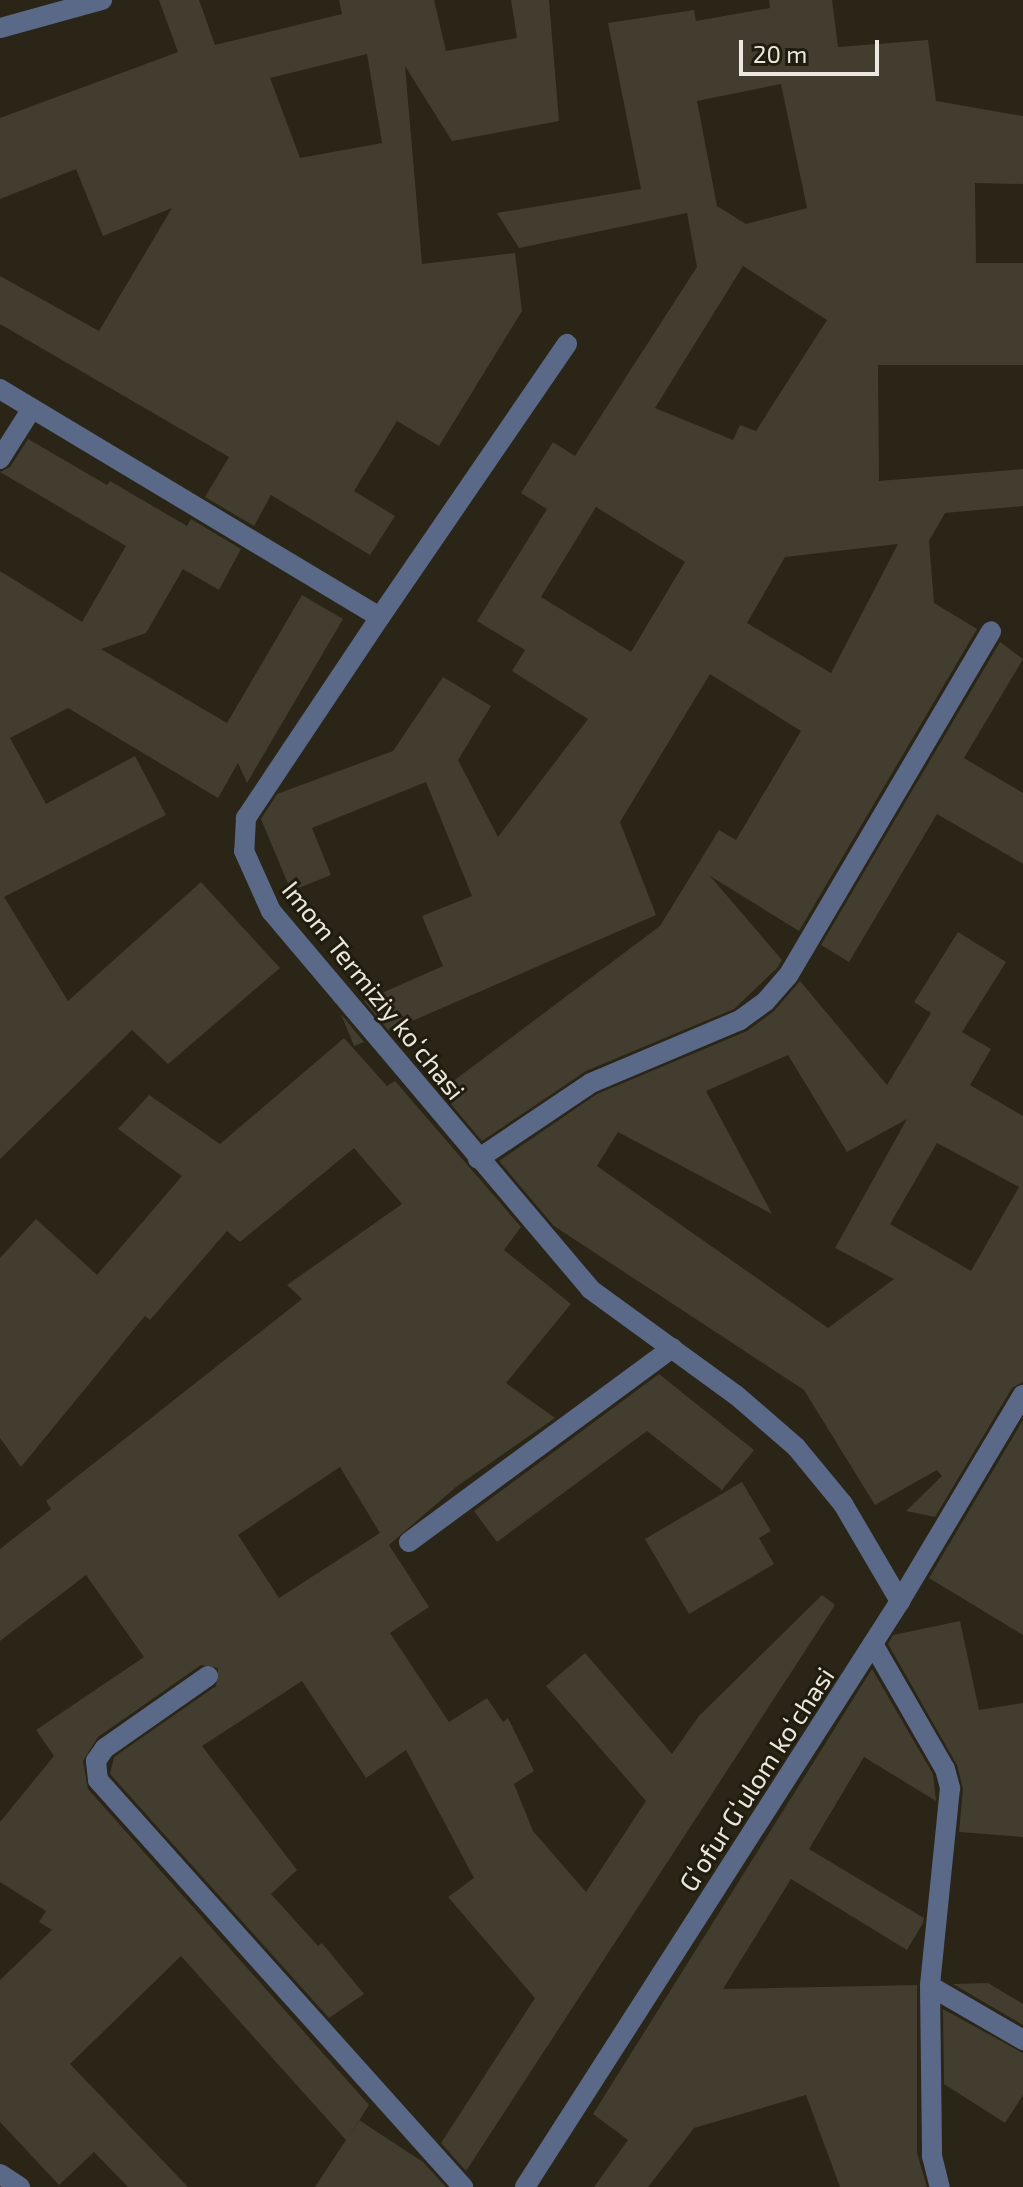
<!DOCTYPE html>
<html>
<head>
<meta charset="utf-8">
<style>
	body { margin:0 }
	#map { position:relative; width:1023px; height:2187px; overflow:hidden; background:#2a2517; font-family:"Exo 2",sans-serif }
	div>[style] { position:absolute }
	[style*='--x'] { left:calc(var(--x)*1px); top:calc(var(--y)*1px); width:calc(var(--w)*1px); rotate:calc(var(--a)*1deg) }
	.building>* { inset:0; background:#423d2e }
	.minor>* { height:20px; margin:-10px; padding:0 10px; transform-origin:10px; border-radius:10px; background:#5b6988 }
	span { translate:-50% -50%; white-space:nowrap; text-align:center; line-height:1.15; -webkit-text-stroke:6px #201c0e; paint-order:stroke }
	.street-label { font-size:26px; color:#ebe8df }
	.scale { position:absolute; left:739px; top:40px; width:140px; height:36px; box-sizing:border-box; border:4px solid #ebe8df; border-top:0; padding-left:10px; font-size:24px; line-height:28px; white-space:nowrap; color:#ebe8df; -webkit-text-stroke:6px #201c0e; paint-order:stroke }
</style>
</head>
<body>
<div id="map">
	<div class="building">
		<div style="clip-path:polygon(evenodd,159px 0,199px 0,215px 45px,342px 14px,339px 0,434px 0,446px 51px,517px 38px,511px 0,549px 0,559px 121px,452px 141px,405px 66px,422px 264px,515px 253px,522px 311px,439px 446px,397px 421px,354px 491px,395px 516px,370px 555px,271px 495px,254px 526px,205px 497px,229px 457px,0 324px,0 276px,99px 331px,172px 208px,103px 236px,76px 169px,0 199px,0 118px,178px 52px,159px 0,367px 54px,382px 143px,300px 158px,270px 78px,367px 54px)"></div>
		<div style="clip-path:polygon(evenodd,769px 0,832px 0,838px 47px,928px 40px,936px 101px,1023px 116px,1023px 184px,975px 183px,976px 263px,1023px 263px,1023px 365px,878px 365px,879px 481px,1023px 469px,1023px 506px,945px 513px,929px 541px,934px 603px,977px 629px,799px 931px,710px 876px,782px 960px,777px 968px,734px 1009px,586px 1071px,482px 1141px,440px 1091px,660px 926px,719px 830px,736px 840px,801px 731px,710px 674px,620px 822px,656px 915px,389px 1031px,364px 1001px,443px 966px,422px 916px,472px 896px,426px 782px,312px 828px,331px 875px,291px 891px,261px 819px,277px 794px,393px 751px,443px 677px,491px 706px,458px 760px,498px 837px,588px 719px,512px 671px,525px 650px,477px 621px,547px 509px,521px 493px,553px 442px,575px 456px,697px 267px,687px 213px,519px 248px,497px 213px,641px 189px,608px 23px,694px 10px,696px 21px,770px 8px,769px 0,781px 84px,807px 208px,746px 224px,717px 206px,697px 101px,781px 84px,769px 0,743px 266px,827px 320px,756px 431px,740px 425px,733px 440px,655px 408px,743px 266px,769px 0,596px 507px,685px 562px,631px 652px,541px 597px,596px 507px,769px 0,898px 544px,831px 673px,747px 623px,785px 557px,898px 544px)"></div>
		<div style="clip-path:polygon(28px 439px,107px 485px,110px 481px,187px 526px,191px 519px,241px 549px,219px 590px,183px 569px,146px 633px,101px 649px,227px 723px,302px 595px,343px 619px,247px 783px,238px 763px,218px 798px,68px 708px,10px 738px,46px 804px,135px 756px,166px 815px,4px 897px,68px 1001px,201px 882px,280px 968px,168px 1064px,132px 1030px,0 1159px,0 571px,82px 622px,126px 546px,0 472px,10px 467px)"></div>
		<div style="clip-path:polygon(1000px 642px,1023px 659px,964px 758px,1023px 793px,1023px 864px,937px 814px,849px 962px,821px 945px)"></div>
		<div style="clip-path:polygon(evenodd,958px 932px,1006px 962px,962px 1032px,991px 1049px,970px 1085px,1023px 1116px,1023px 1382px,1012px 1388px,935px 1517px,906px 1511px,942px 1476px,937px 1470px,875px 1505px,804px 1390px,554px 1226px,499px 1161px,597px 1094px,747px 1031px,774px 1011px,800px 981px,887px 1085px,931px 1013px,914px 1002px,958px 932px,788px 1055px,847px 1152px,907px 1119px,835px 1248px,894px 1279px,828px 1328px,597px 1166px,618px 1132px,772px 1214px,706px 1091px,788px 1055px,958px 932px,937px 1143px,1019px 1187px,971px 1271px,890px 1224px,937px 1143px)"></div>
		<div style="clip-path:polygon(341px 1014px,364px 1042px,354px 1046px)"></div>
		<div style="clip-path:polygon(evenodd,344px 1038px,387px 1086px,395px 1081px,521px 1227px,504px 1250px,571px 1304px,506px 1383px,555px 1418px,456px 1487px,389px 1545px,429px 1607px,390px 1633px,449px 1722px,487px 1698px,503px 1722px,508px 1718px,534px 1771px,514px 1784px,533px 1831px,586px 1892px,646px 1801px,546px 1686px,585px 1653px,672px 1754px,699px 1716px,822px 1595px,835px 1605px,466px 2171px,441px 2143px,535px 1998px,448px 1897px,474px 1878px,406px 1750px,366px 1778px,302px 1681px,202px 1746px,297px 1870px,271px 1894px,318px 1946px,322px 1943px,364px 1994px,329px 2018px,110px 1774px,114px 1757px,216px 1686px,218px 1668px,201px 1665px,98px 1737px,83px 1761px,88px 1789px,369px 2105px,348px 2138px,359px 2120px,423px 2162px,446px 2187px,315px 2187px,346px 2140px,181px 1956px,70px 2064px,188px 2187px,128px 2187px,94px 2152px,59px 2185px,0 2122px,0 1980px,52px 1930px,39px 1922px,46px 1911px,0 1882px,0 1822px,54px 1756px,36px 1730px,144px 1657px,86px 1575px,0 1641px,0 1549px,51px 1509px,46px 1501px,302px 1299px,287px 1285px,402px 1204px,354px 1148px,240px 1242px,227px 1231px,150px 1320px,145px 1316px,130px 1334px,21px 1467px,0 1438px,0 1258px,36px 1219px,97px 1275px,182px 1176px,118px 1129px,149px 1095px,220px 1144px,344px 1038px,340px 1467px,380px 1533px,279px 1598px,238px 1535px,340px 1467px)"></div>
		<div style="clip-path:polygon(659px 1374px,754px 1450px,722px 1490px,647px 1431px,497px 1542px,474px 1511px)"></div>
		<div style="clip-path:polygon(1023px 1420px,1023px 1635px,929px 1578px)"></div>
		<div style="clip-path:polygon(742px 1482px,771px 1531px,759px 1538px,774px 1564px,689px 1614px,645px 1539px)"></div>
		<div style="clip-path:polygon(960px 1621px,979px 1710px,1023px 1703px,1023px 1837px,959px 1832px,963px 1789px,957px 1765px,888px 1644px,893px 1635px)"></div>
		<div style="clip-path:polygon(872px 1669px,933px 1774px,936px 1801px,864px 1757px,809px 1849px,924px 1918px,923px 1923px,907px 1950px,791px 1879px,723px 1989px,917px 1985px,917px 2153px,927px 2187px,840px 2187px,806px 2095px,694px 2128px,648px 2187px,594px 2187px,628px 2140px,593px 2114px)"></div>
		<div style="clip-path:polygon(988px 1983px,1023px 2004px,1023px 2025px,953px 1984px)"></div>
		<div style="clip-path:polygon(943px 2009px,1023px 2053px,1023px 2095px,1005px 2123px,944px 2084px)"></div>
	</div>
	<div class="minor">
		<div style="--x:0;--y:28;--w:106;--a:-15.4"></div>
		<div style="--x:0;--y:389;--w:443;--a:31"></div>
		<div style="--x:380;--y:617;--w:242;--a:123.7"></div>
		<div style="--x:246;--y:818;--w:33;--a:93"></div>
		<div style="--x:244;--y:851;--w:66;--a:65.8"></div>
		<div style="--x:271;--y:911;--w:495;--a:49.8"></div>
		<div style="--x:590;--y:1289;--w:180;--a:36"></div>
		<div style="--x:736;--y:1395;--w:79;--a:40.9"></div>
		<div style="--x:796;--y:1447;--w:74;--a:50.5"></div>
		<div style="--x:843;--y:1504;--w:113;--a:59.6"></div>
		<div style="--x:0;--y:459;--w:58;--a:-57.7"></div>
		<div style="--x:380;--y:617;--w:331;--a:-55.6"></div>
		<div style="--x:478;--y:1159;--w:136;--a:-33.9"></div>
		<div style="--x:591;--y:1083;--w:162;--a:-22.9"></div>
		<div style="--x:740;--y:1020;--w:31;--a:-36"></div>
		<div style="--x:765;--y:1002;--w:35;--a:-49"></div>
		<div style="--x:788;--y:976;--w:400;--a:-59.5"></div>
		<div style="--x:409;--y:1542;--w:327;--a:-36.4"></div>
		<div style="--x:873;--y:1644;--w:144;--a:60.1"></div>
		<div style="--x:945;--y:1769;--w:20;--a:75"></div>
		<div style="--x:950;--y:1788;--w:199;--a:95.8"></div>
		<div style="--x:930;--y:1986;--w:170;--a:89.3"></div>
		<div style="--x:932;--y:2156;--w:32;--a:76"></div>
		<div style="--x:208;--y:1676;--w:126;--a:145"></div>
		<div style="--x:105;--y:1748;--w:16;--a:125"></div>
		<div style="--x:96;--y:1761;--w:19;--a:84"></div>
		<div style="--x:98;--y:1780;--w:547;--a:48.11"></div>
		<div style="--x:930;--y:1986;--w:108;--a:30.1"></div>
		<div style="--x:0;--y:2174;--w:24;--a:33"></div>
		<div style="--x:525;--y:2187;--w:696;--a:-57.38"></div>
		<div style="--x:900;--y:1601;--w:240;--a:-59.2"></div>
	</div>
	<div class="street-label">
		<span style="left:374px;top:990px;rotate:51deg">Imom Termiziy koʻchasi</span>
		<span style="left:756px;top:1779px;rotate:-57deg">Gʻofur Gʻulom koʻchasi</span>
	</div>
	<div class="scale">20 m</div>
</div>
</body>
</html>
